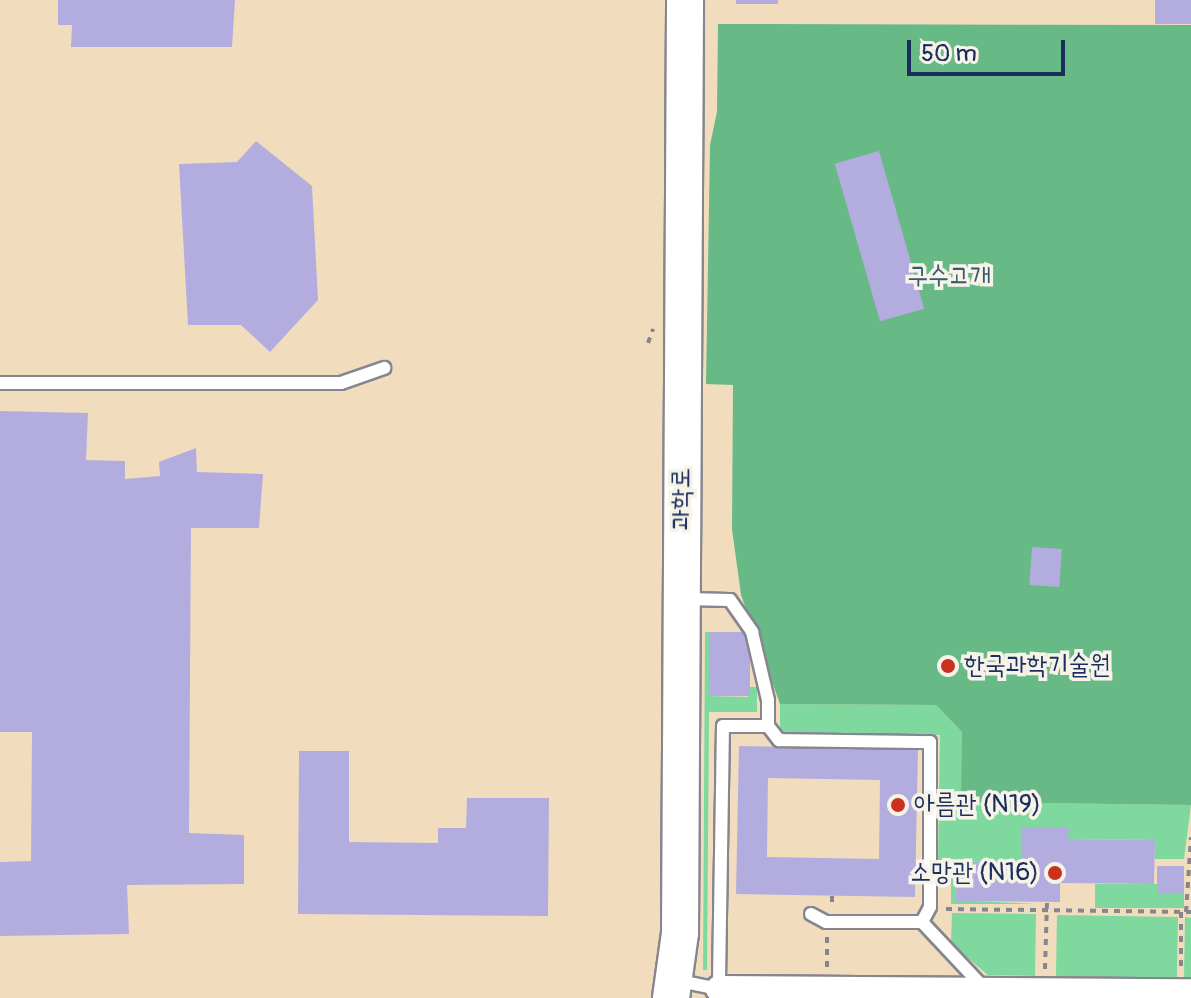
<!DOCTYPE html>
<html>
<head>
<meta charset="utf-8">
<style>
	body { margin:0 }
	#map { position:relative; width:1191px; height:998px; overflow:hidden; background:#f1ddbd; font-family:Pangolin,"Poor Story",sans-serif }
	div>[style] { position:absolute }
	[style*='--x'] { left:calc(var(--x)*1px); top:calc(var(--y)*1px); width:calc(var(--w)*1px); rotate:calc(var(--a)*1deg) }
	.green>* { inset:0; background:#7fd99f; transform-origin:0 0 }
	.forest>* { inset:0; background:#67b986 }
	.building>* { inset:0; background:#b3addf; transform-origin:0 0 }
	.path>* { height:4px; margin-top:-2px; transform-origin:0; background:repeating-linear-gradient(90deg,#86868e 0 6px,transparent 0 12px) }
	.roads { filter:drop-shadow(2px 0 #86868e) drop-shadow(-2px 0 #86868e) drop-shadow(0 2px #86868e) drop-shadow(0 -2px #86868e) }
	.lane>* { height:12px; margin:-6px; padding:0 6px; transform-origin:6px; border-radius:6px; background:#fff }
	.street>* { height:26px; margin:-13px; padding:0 13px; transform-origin:13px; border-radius:13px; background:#fff }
	.secondary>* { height:36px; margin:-18px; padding:0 18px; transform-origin:18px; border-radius:18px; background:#fff }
	.dots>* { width:22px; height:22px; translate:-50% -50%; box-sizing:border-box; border:4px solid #f7f3e8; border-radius:50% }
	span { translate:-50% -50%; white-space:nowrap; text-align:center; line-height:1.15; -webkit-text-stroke:7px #f7f3e8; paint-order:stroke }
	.park-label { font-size:26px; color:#345a6e }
	.street-label { font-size:26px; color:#1b2f5e }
	.poi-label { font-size:26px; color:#1b2f5e }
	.left { translate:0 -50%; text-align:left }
	.right { translate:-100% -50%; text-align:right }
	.scale { position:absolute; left:907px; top:40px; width:158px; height:36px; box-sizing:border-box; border:4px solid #1b2f5e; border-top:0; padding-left:10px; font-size:24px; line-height:28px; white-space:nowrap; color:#1b2f5e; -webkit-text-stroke:6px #f7f3e8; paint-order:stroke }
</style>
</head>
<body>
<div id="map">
	<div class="green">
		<div style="clip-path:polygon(705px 632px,709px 632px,709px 696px,748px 697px,749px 687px,757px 687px,757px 712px,709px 712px,707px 970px,703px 970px)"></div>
		<div style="clip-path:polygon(780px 704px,936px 705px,962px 732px,962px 802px,1191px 805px,1184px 859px,1155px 859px,1154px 840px,1068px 839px,1068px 827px,1023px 827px,1022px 862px,957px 861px,956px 900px,1037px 904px,951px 904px,951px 863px,938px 863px,940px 735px,780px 732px)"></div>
		<div style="clip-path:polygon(1095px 884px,1157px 884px,1157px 892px,1184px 893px,1184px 908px,1095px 908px)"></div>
		<div style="clip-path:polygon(952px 913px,1036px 914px,1035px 976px,988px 975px,951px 944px)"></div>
		<div style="left:1057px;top:915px;width:121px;height:61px;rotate:1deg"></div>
		<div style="clip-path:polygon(1185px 917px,1191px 918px,1191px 977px,1184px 977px)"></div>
	</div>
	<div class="forest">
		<div style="clip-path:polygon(718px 24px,1191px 25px,1191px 805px,961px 802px,962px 732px,936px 705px,780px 704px,741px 595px,732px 529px,733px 385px,706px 384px,710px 145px,717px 112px)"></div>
	</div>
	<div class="building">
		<div style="clip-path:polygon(58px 0,235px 0,232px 47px,71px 47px,72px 25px,58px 25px)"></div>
		<div style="left:736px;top:0;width:42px;height:4px"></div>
		<div style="left:1155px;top:0;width:36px;height:24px"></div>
		<div style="clip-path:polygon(256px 141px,312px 186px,318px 300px,270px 352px,241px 325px,188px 325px,179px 164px,237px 162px)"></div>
		<div style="left:879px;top:151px;width:164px;height:46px;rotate:74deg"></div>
		<div style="clip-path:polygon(0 411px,88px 413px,86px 460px,125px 461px,125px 479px,160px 476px,159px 462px,196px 448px,197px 472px,263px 474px,259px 528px,191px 528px,189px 833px,244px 835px,244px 884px,127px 885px,129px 934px,0 936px,0 862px,31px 861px,32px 732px,0 732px)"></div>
		<div style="left:1032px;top:547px;width:30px;height:38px;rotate:4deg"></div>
		<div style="left:709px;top:632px;width:41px;height:64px"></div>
		<div style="clip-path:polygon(evenodd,739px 746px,918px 749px,915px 897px,736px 894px,739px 746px,768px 778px,880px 780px,879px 859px,767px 857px,768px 778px)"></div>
		<div style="clip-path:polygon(299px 751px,349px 751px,349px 842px,438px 843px,438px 828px,466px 828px,467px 798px,549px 798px,548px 916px,298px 914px)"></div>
		<div style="clip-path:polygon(1022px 827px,1069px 827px,1068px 839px,1155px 840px,1154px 884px,1060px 883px,1060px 902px,956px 901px,957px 861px,1022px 862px)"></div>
		<div style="left:1157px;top:866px;width:27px;height:27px"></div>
	</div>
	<div class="path">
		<div style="--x:648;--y:343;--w:15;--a:-70"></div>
		<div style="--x:832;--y:896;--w:10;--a:90"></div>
		<div style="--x:946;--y:909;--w:245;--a:0.7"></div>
		<div style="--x:1181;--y:912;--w:57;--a:90"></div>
		<div style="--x:1186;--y:912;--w:75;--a:-86.2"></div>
		<div style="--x:827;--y:937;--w:31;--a:90"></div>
		<div style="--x:1045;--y:969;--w:67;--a:-88.3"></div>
	</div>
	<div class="roads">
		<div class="lane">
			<div style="--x:0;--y:383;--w:341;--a:0"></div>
			<div style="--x:341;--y:383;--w:46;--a:-19.2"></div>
			<div style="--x:685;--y:599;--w:45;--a:1.3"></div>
			<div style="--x:730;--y:600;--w:39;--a:55"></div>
			<div style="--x:752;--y:632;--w:70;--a:76.8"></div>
			<div style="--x:768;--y:700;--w:26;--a:90"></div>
			<div style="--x:768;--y:726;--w:45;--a:180"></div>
			<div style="--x:723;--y:726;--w:264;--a:90.9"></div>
			<div style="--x:768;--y:726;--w:18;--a:52"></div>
			<div style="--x:779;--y:740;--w:151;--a:0.8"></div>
			<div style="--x:930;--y:742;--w:165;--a:90"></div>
			<div style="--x:930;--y:907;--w:17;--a:118"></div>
			<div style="--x:811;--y:914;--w:17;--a:28"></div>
			<div style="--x:826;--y:922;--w:96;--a:0"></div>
			<div style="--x:922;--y:922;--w:91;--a:46.8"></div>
			<div style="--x:675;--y:980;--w:45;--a:11.6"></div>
		</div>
		<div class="street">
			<div style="--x:719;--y:989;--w:472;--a:0.4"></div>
		</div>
		<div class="secondary">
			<div style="--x:671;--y:998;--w:66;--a:-82.1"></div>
			<div style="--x:680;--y:933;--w:933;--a:-89.69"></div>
		</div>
	</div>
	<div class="dots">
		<div style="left:948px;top:666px;background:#c8321e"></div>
		<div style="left:898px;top:805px;background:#c8321e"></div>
		<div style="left:1055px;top:873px;background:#c8321e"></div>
	</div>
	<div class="park-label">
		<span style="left:949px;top:277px">구수고개</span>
	</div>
	<div class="street-label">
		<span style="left:682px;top:499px;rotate:-90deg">과학로</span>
	</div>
	<div class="poi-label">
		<span class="left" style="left:964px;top:666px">한국과학기술원</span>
		<span class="left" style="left:914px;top:805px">아름관 (N19)</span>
		<span class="right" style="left:1039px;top:873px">소망관 (N16)</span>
	</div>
	<div class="scale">50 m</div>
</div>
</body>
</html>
